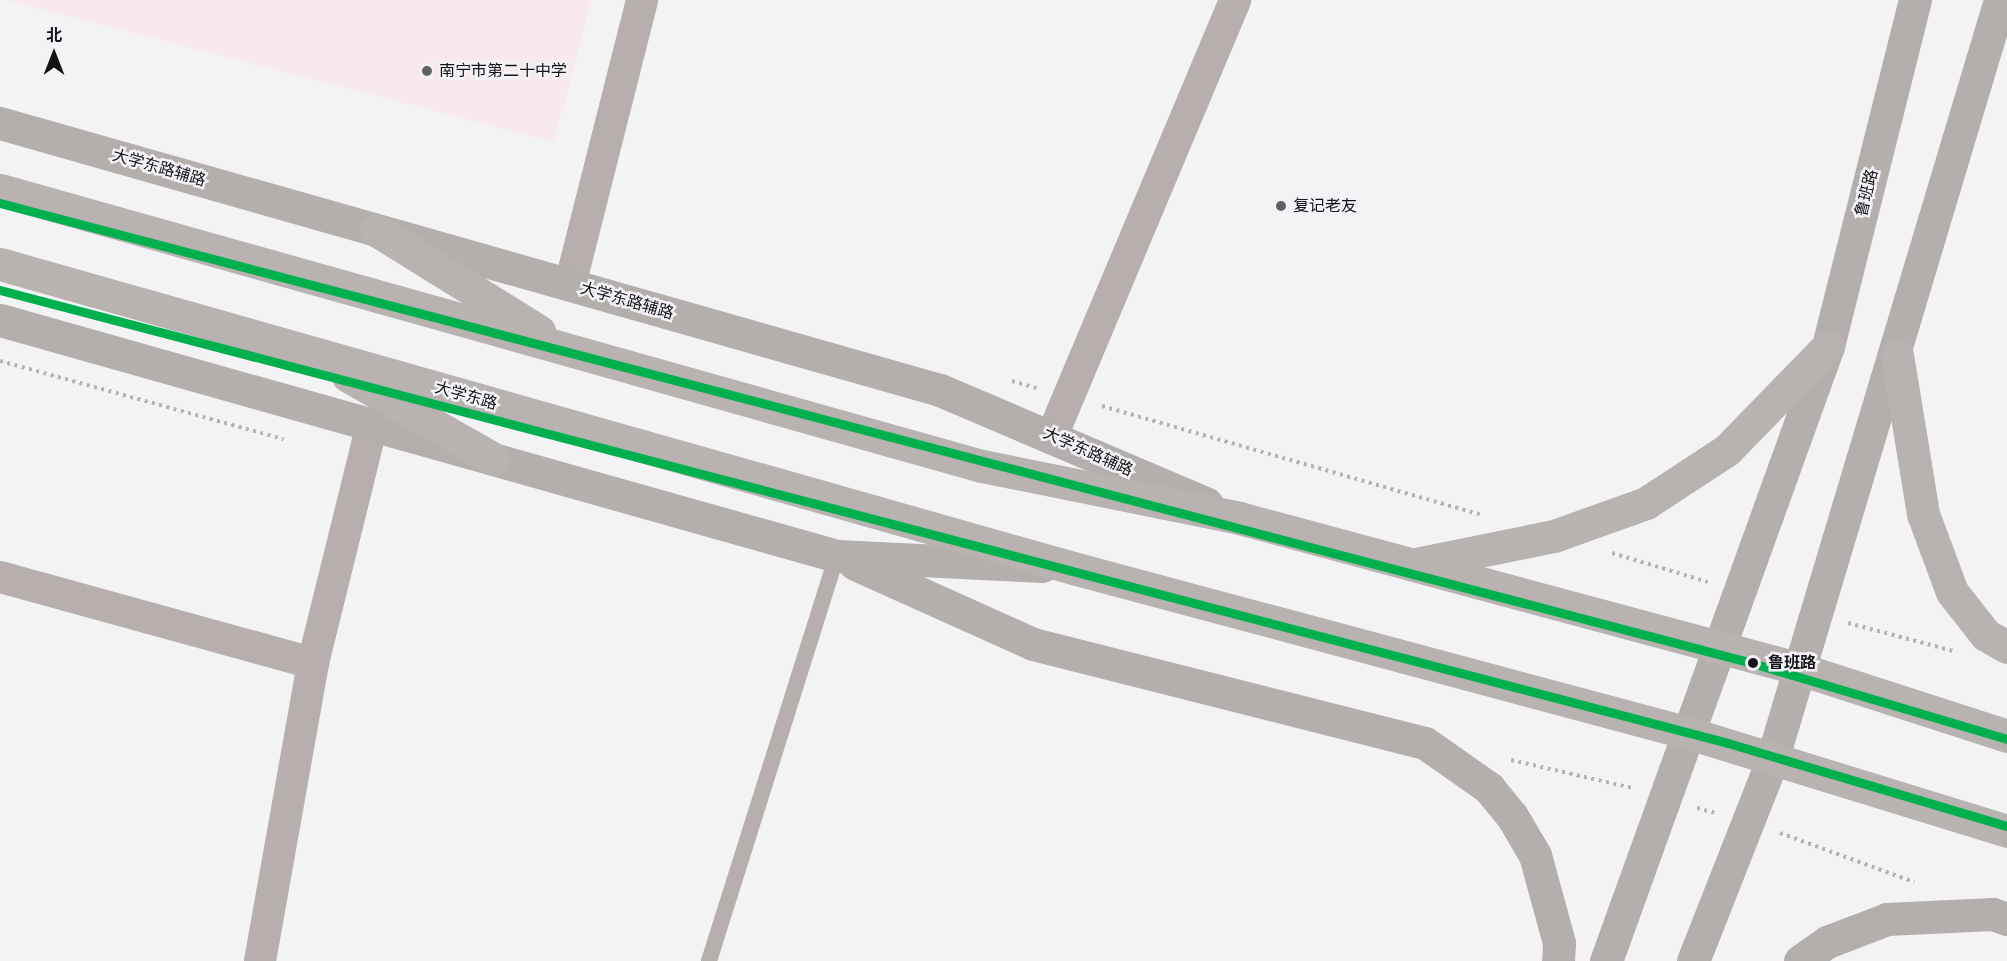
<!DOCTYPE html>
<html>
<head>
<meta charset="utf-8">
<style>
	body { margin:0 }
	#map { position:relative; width:2007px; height:961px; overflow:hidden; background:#f3f3f6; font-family:Helvetica,"Noto Sans SC",sans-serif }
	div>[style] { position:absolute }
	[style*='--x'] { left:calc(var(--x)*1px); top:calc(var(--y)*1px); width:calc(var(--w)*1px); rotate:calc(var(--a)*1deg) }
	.education>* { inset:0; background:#f8e9ec }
	.path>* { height:4px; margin-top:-2px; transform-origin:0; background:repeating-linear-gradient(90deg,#b7b2b2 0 3px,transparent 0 7.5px) }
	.lane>* { height:16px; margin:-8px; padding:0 8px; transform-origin:8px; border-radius:8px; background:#b6afad }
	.street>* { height:32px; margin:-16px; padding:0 16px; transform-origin:16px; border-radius:16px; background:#b6afad }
	.secondary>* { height:33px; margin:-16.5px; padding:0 16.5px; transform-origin:16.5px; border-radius:16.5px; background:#b4aeac }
	.primary>* { height:33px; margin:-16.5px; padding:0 16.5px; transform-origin:16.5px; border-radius:16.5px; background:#b8b2b0 }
	.metro-1>* { height:9px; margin:-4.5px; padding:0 4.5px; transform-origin:4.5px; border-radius:4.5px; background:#00b04f }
	.dots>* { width:16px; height:16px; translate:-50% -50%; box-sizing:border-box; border:3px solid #f2f2f7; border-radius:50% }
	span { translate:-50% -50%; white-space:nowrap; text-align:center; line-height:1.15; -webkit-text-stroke:5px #f2f2f7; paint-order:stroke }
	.poi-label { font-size:16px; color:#141416 }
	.left { translate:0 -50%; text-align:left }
	.street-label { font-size:16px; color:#141416 }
	.stop-label { font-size:16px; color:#141416; font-weight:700 }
	.north { position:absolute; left:24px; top:24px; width:60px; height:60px; -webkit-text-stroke:4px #f2f2f7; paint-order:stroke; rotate:0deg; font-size:16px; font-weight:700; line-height:24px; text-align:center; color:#141416 }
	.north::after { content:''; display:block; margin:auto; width:21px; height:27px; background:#141416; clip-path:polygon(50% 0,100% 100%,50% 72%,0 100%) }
</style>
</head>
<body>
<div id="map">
	<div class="education">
		<div style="clip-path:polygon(6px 0,592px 0,554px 142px)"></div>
	</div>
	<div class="path">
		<div style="--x:0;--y:361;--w:294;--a:15.4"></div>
		<div style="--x:1012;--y:381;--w:26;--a:16"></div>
		<div style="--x:1102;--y:406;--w:394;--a:16"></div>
		<div style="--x:1612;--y:553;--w:100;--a:16.8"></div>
		<div style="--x:1848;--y:623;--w:109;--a:14.9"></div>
		<div style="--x:1511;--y:760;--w:124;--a:13"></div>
		<div style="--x:1697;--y:808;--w:20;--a:15"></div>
		<div style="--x:1780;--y:833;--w:143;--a:20.1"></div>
	</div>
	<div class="lane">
		<div style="--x:709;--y:961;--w:425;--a:-72.5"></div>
	</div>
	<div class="street">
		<div style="--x:570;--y:285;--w:294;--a:-75.8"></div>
		<div style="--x:1052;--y:436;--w:473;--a:-67.2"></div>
		<div style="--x:0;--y:577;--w:325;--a:15.4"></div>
		<div style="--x:260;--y:961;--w:303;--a:-79.9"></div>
		<div style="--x:313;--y:663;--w:246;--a:-76.1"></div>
	</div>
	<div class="secondary">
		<div style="--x:0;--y:123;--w:977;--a:15.86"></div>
		<div style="--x:940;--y:390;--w:290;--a:23.1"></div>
		<div style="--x:0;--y:320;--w:870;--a:15.75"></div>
		<div style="--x:837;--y:556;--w:205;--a:2.8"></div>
		<div style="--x:855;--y:564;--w:195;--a:24.2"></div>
		<div style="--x:1033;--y:644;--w:404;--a:14.2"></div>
		<div style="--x:1425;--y:743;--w:78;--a:35.1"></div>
		<div style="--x:1489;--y:788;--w:36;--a:51"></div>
		<div style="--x:1512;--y:816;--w:45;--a:59.5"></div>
		<div style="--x:1535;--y:855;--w:91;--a:74.7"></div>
		<div style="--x:1559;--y:943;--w:18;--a:93"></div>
		<div style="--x:1606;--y:961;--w:654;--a:-70.15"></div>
		<div style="--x:1828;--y:346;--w:357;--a:-75.9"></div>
		<div style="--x:1693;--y:961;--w:216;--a:-68.5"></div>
		<div style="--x:1772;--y:760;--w:793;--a:-73.3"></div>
		<div style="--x:1800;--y:961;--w:33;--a:-35"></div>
		<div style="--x:1827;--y:942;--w:64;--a:-21"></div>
		<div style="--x:1887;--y:919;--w:106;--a:-2.7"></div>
		<div style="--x:1993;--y:914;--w:15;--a:20"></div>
	</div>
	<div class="primary">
		<div style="--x:0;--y:190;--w:1020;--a:15.7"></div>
		<div style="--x:982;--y:466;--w:262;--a:11.4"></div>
		<div style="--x:1239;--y:518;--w:581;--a:15.06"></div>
		<div style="--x:1800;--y:669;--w:218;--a:17.9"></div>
		<div style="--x:376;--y:230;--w:192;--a:31.8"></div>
		<div style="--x:0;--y:264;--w:1115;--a:15.82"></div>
		<div style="--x:1073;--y:568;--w:641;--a:15.01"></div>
		<div style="--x:1692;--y:734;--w:330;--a:17.1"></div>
		<div style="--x:1897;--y:355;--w:161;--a:80.7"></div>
		<div style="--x:1923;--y:514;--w:83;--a:69.6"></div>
		<div style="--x:1952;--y:592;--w:55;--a:51.7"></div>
		<div style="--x:1986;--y:635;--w:24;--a:30"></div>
		<div style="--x:348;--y:376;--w:168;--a:29.6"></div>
		<div style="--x:1416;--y:564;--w:141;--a:-11.5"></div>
		<div style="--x:1554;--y:536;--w:98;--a:-19.7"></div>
		<div style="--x:1646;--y:503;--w:97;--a:-33.2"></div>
		<div style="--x:1727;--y:450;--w:145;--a:-45.8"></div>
	</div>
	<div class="metro-1">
		<div style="--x:0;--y:203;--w:1811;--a:14.71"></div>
		<div style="--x:1752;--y:663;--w:266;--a:16.6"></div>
		<div style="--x:0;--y:290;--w:1786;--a:14.69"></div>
		<div style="--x:1728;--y:743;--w:291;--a:16.6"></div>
	</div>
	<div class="dots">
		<div style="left:427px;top:71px;background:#626264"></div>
		<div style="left:1281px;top:206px;background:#626264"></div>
		<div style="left:1753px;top:663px;background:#141416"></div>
	</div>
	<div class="poi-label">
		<span class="left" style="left:439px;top:71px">南宁市第二十中学</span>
		<span class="left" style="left:1293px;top:206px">复记老友</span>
	</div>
	<div class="street-label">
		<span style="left:159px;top:168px;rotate:16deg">大学东路辅路</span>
		<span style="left:1867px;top:193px;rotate:-76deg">鲁班路</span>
		<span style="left:627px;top:301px;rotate:16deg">大学东路辅路</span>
		<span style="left:466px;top:396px;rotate:16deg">大学东路</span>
		<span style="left:1088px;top:452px;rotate:24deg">大学东路辅路</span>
	</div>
	<div class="stop-label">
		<span class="left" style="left:1768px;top:663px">鲁班路</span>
	</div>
	<div class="north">北</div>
</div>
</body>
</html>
